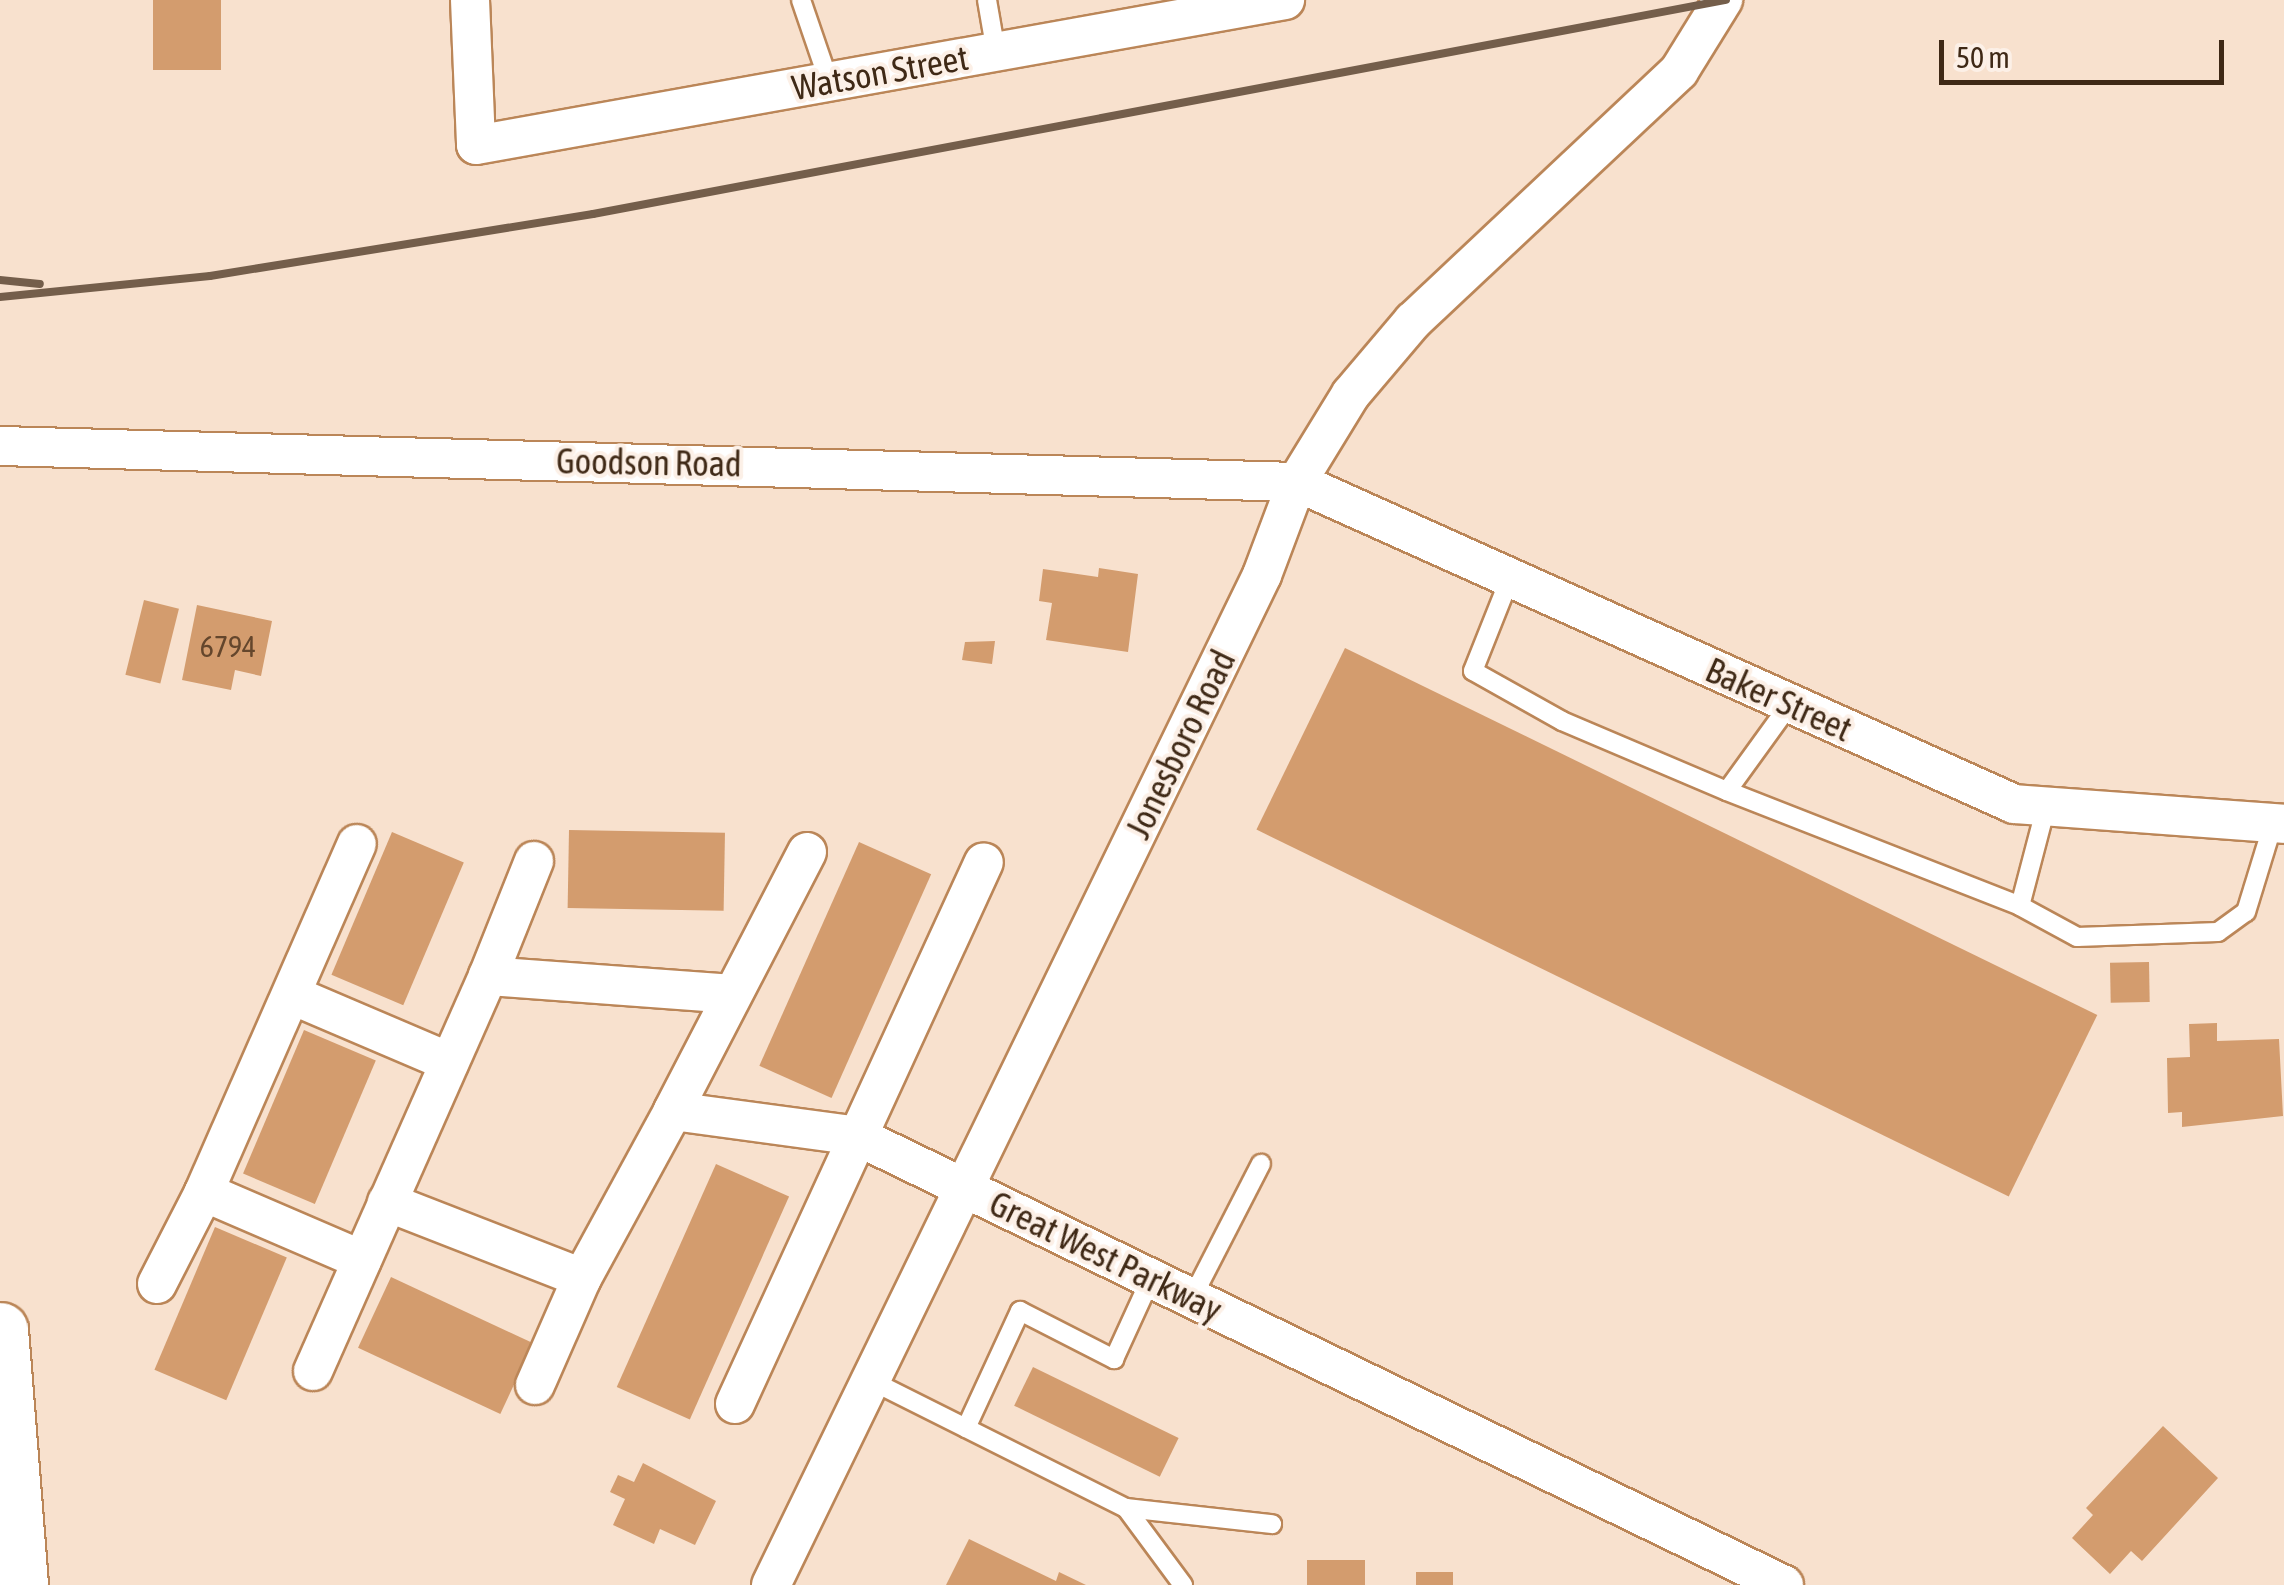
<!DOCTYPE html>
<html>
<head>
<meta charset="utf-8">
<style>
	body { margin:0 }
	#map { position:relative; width:2284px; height:1585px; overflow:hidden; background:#f8e1ce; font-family:"Asap Condensed",sans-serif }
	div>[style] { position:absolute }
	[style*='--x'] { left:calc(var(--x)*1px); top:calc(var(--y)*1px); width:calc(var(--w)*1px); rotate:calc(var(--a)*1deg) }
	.building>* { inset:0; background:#d39c6e; transform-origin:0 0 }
	.roads { filter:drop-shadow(2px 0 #bb8658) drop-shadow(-2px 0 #bb8658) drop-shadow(0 2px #bb8658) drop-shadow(0 -2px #bb8658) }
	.service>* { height:18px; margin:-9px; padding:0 9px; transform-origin:9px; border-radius:9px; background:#fff }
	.minor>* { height:38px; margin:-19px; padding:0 19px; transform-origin:19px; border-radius:19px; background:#fff }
	.primary>* { height:55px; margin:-27.5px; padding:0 27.5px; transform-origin:27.5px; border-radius:27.5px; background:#fff }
	.rail>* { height:8px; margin:-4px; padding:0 4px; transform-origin:4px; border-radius:4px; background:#745e4b }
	span { translate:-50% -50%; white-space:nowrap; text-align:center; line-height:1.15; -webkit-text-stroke:8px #fcf0e7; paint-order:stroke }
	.number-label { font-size:30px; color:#64462c }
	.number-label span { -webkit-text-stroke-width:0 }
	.street-label { font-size:35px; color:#3f2916 }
	.scale { position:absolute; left:1939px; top:40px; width:285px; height:45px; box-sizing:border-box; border:5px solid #3f2916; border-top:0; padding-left:12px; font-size:30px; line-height:35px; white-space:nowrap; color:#3f2916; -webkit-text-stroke:8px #fcf0e7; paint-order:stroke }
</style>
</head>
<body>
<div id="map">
	<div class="building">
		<div style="left:153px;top:0;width:68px;height:70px"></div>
		<div style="clip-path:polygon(1099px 568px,1138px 574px,1128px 652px,1046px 640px,1052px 603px,1039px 601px,1043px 569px,1098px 577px)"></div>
		<div style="left:144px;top:600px;width:36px;height:77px;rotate:14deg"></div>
		<div style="clip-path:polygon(197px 605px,272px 621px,261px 676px,235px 670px,231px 690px,182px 680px)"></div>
		<div style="clip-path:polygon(995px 641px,992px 664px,962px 660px,965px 642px)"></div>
		<div style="left:1345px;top:648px;width:837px;height:202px;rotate:26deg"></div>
		<div style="left:569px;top:830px;width:156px;height:78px;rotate:1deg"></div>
		<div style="left:392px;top:832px;width:78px;height:155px;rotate:23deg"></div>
		<div style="left:859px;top:842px;width:79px;height:245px;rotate:24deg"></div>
		<div style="left:2149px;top:962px;width:40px;height:39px;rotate:89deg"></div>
		<div style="clip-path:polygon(2217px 1023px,2217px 1041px,2279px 1039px,2283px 1116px,2182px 1127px,2182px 1112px,2168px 1113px,2167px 1058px,2190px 1057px,2189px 1024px)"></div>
		<div style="left:304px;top:1030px;width:78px;height:156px;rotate:23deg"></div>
		<div style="left:716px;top:1164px;width:80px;height:244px;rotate:24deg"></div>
		<div style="left:215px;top:1227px;width:78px;height:155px;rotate:23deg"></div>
		<div style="left:391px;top:1277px;width:157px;height:78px;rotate:25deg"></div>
		<div style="left:1033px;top:1367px;width:162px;height:43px;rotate:26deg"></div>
		<div style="clip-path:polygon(2163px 1426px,2218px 1478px,2142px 1561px,2131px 1551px,2110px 1574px,2072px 1538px,2093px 1515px,2086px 1508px)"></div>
		<div style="clip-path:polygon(643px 1463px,716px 1501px,695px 1545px,660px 1529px,654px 1544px,613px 1525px,625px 1499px,610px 1492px,618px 1475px,634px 1482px)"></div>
		<div style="clip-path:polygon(969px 1539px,1056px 1581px,1059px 1572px,1086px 1585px,946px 1585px)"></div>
		<div style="left:1365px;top:1560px;width:25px;height:58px;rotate:90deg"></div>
		<div style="left:1453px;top:1572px;width:13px;height:37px;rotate:90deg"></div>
	</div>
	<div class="roads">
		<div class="service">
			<div style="--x:801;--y:0;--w:87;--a:71.1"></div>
			<div style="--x:987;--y:0;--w:53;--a:80.2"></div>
			<div style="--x:1510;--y:578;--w:100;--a:111.7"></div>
			<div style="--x:1473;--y:671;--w:102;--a:29.3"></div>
			<div style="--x:1562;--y:721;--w:179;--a:23"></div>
			<div style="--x:1727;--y:791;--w:107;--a:-54.1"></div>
			<div style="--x:1727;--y:791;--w:315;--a:21.4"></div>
			<div style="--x:2020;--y:906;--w:102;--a:-75.3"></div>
			<div style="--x:2020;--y:906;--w:65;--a:28.5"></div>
			<div style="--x:2077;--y:937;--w:141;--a:-2"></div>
			<div style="--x:2218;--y:932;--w:34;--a:-36"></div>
			<div style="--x:2246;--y:912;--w:92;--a:-72.9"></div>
			<div style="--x:1192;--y:1298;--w:151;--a:-62.8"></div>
			<div style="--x:870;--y:1380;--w:286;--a:26.6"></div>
			<div style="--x:1126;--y:1508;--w:147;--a:6.3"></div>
			<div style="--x:966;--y:1428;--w:129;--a:-65.2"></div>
			<div style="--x:1020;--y:1311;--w:106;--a:27.1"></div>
			<div style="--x:1114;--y:1359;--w:89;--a:-65.4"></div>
			<div style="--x:1126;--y:1508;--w:96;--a:53.5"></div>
		</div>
		<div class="minor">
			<div style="--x:470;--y:0;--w:145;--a:87.6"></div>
			<div style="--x:476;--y:145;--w:822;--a:-10.16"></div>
			<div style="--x:0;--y:446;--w:1297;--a:1.59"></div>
			<div style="--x:1297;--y:482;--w:786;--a:24.18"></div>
			<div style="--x:2014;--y:804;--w:271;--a:4.2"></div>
			<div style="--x:807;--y:852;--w:292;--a:117.4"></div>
			<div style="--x:673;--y:1111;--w:186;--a:7.7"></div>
			<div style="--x:857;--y:1136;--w:1030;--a:25.84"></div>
			<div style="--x:534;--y:861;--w:124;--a:111.8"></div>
			<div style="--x:488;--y:976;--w:244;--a:4.2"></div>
			<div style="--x:292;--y:995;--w:171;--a:23.1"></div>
			<div style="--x:204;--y:1192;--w:380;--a:-66.3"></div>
			<div style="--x:387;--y:1202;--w:209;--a:21.3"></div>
			<div style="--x:582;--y:1278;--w:190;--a:-61.4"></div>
			<div style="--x:157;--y:1284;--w:103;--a:-62.9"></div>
			<div style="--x:204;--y:1192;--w:172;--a:23.3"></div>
			<div style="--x:313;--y:1371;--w:432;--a:-66.1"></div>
			<div style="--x:535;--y:1385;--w:117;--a:-66.3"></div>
			<div style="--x:735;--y:1404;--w:596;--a:-65.33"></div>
			<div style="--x:771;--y:1585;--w:1123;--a:-64.07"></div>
			<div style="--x:1262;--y:575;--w:99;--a:-69.4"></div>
			<div style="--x:1297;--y:482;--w:103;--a:-58.5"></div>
			<div style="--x:1351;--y:394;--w:96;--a:-49.7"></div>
			<div style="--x:1413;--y:321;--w:365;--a:-43.2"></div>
			<div style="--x:1679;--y:71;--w:84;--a:-58.2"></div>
		</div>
		<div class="primary">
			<div style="--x:0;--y:1330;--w:256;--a:85.5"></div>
		</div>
	</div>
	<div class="rail">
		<div style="--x:0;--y:280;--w:40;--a:5.7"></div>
		<div style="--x:0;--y:297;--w:211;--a:-5.7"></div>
		<div style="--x:210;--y:276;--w:388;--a:-9.2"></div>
		<div style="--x:593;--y:214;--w:1153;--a:-10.7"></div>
	</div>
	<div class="number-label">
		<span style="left:228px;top:646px">6794</span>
	</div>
	<div class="street-label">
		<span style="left:880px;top:72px;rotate:-10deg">Watson Street</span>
		<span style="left:649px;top:462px;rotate:1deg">Goodson Road</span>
		<span style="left:1779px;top:699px;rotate:24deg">Baker Street</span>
		<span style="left:1180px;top:744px;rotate:-64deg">Jonesboro Road</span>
		<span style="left:1106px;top:1256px;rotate:26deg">Great West Parkway</span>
	</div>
	<div class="scale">50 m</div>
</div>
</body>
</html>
